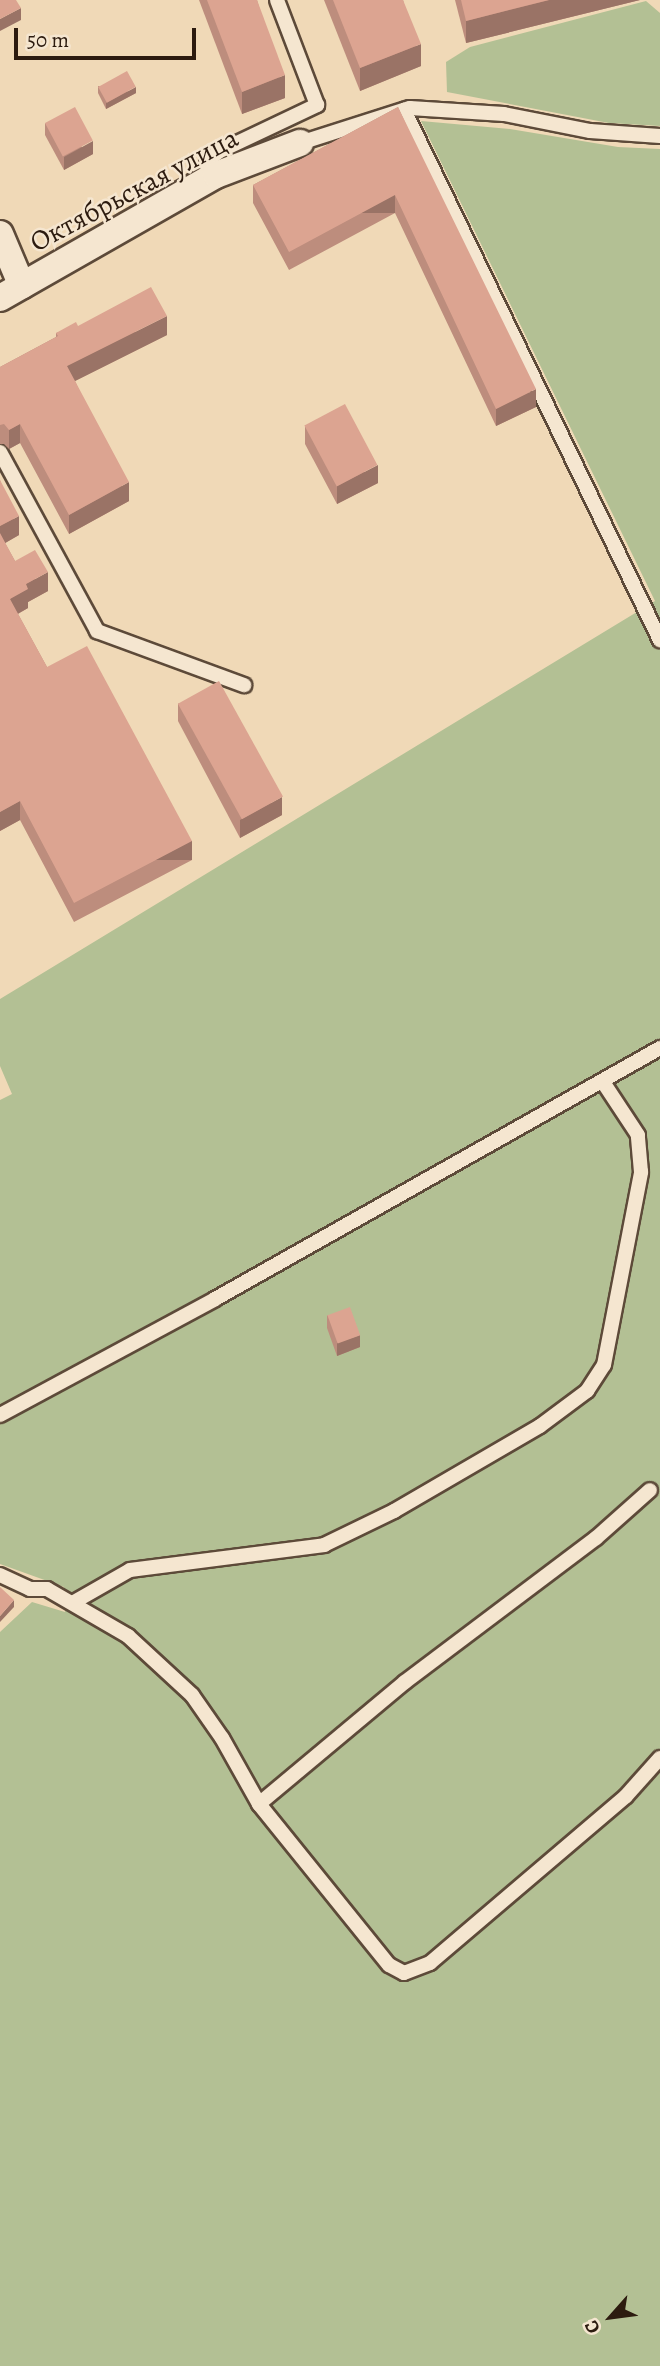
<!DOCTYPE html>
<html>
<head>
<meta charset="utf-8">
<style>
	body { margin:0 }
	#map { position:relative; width:660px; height:2366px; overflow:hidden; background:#f0d9b7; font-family:Alegreya,serif }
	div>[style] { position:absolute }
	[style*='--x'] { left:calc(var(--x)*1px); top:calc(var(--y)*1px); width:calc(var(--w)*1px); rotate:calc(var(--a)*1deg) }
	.green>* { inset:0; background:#b3c094 }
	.roads { filter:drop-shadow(2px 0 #5d4a39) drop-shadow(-2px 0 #5d4a39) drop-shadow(0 2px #5d4a39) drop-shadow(0 -2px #5d4a39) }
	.service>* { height:14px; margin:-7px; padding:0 7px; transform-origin:7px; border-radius:7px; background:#f5e6d0 }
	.minor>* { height:26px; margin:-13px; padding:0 13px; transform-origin:13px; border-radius:13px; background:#f5e6d0 }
	.wall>* { inset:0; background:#bd8d7d }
	.shaded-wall>* { inset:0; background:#9a7366; transform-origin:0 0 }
	.building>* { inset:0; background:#dca491; transform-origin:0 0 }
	span { translate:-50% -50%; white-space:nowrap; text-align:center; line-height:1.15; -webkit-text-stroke:5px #f5e6d0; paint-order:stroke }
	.street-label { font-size:28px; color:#2c1b0f }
	.north { position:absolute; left:576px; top:2282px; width:70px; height:70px; -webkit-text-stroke:5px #f5e6d0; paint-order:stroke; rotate:242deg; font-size:19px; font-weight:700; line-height:28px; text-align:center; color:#2c1b0f }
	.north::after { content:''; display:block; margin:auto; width:24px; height:32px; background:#2c1b0f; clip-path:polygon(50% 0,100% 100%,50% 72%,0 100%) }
	.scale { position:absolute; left:14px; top:28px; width:182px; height:32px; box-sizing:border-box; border:4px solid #2c1b0f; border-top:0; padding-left:9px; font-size:21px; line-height:24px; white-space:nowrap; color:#2c1b0f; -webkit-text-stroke:5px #f5e6d0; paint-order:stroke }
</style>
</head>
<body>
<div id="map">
	<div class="green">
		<div style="clip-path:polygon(646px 1px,660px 13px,660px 126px,609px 123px,447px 92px,446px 62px,470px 47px)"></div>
		<div style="clip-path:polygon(421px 121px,510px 129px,618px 147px,660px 149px,660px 2366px,0 2366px,0 1632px,32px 1602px,65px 1612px,64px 1587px,0 1564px,0 1100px,12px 1094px,0 1066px,0 999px,655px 601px)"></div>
	</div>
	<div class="roads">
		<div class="service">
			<div style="--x:404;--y:110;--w:589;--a:64.22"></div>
			<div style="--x:300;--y:143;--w:115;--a:-17.7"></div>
			<div style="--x:410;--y:108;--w:94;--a:3.7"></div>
			<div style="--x:504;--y:114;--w:88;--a:11.2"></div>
			<div style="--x:590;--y:131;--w:70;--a:4.1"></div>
			<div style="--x:209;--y:179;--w:18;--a:-96"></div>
			<div style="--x:207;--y:161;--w:14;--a:-39"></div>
			<div style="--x:218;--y:152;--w:110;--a:-25.4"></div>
			<div style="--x:317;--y:105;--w:112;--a:-110.9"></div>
			<div style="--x:0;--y:452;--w:204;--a:61.5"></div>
			<div style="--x:97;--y:631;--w:157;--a:20.2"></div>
			<div style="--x:0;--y:1415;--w:244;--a:-28.3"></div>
			<div style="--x:215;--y:1299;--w:511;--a:-29.42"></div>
			<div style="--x:0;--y:1575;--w:33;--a:25"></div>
			<div style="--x:30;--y:1589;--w:17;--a:0"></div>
			<div style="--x:47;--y:1589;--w:94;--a:30.1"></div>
			<div style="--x:128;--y:1636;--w:87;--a:42.7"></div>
			<div style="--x:192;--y:1695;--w:52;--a:55.1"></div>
			<div style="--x:222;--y:1738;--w:76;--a:60.7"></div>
			<div style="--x:259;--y:1804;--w:207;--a:51.1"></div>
			<div style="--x:389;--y:1965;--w:17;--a:28"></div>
			<div style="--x:404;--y:1973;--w:28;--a:-21"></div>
			<div style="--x:430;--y:1963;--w:257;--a:-40.4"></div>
			<div style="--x:626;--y:1796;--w:51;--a:-48.2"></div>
			<div style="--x:74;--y:1602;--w:64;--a:-29.7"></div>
			<div style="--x:130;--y:1570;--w:196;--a:-7.3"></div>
			<div style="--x:324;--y:1545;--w:78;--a:-25.9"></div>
			<div style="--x:394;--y:1511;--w:169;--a:-30.2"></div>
			<div style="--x:540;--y:1426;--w:59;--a:-36.7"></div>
			<div style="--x:587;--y:1391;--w:31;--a:-57"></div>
			<div style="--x:604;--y:1365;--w:197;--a:-79.1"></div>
			<div style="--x:641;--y:1172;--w:37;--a:-95"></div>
			<div style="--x:638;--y:1135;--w:64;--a:-123.4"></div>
			<div style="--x:259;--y:1804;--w:190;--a:-39.9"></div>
			<div style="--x:405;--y:1682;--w:239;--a:-37"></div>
			<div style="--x:596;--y:1538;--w:72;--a:-41.6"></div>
		</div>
		<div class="minor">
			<div style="--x:0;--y:234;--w:56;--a:67.1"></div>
			<div style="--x:0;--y:298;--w:249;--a:-29.7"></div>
			<div style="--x:216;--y:175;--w:90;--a:-20.9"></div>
		</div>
	</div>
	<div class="wall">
		<div style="clip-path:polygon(199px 0,257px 0,285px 98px,242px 114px)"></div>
		<div style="clip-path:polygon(324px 0,403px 0,421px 66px,360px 91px)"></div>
		<div style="clip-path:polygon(455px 0,640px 0,466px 43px)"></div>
		<div style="clip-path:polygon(98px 86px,136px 93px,106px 109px,98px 93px)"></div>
		<div style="clip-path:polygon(398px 107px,536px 407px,496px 426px,395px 213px,289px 270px,253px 203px,253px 185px)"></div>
		<div style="clip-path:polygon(45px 123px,93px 154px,64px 170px,45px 135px)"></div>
		<div style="clip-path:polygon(78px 326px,167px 335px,75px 381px,129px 501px,69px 534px,20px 443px,9px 449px,4px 444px,0 444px,0 367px,56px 337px,56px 333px)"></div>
		<div style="clip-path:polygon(305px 426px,378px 483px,337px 504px,305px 444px)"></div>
		<div style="clip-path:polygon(0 480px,19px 535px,5px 543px,15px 561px,48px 591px,28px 602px,28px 608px,18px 614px,47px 667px,192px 860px,74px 922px,20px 820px,0 831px)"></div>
		<div style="clip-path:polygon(178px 703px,282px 815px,240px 838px,178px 721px)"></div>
		<div style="clip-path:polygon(327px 1315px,360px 1347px,337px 1356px,327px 1328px)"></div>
	</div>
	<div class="shaded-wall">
		<div style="clip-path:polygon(549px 0,640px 0,466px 43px,466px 21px)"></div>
		<div style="clip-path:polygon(21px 8px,21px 20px,0 31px,0 19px)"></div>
		<div style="clip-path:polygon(421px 44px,421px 66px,360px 91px,360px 68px)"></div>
		<div style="clip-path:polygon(285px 75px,285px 98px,242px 114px,242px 92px)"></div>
		<div style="clip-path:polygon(136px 87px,136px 93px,106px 109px,106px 103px)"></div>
		<div style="clip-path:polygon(93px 141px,93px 154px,64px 170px,64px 157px)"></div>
		<div style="left:395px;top:195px;width:18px;height:120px;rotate:90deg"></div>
		<div style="clip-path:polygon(167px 316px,167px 335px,67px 385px,67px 366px)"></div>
		<div style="clip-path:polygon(536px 389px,536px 407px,496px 426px,496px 409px)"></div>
		<div style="clip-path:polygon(20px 424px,20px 443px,9px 449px,9px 430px)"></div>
		<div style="clip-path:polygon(378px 465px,378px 483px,337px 504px,337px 486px)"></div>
		<div style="clip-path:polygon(129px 482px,129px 501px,69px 534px,69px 515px)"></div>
		<div style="clip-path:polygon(19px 516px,19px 535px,0 546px,0 526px)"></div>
		<div style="clip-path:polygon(48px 572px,48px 591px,28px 602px,28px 608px,10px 618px,10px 599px,26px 584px)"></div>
		<div style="clip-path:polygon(282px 797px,282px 815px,240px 838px,240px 820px)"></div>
		<div style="clip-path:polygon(20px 801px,20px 820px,0 831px,0 812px)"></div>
		<div style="left:192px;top:841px;width:19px;height:133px;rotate:90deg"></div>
		<div style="clip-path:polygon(360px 1335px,360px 1347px,337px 1356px,337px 1343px)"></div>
		<div style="clip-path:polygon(14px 1600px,14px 1607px,0 1622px,0 1616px)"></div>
	</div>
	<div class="building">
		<div style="clip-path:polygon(0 0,16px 0,21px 8px,0 19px)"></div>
		<div style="clip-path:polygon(207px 0,257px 0,285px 75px,242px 92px)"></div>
		<div style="clip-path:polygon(333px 0,403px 0,421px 44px,360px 68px)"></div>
		<div style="clip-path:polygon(461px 0,549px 0,466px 21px)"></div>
		<div style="left:127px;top:71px;width:18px;height:33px;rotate:61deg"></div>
		<div style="left:75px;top:107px;width:38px;height:34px;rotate:62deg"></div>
		<div style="clip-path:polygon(398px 107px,536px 389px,496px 409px,395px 195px,289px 252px,253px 185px)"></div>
		<div style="clip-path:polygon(151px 287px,167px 316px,67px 366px,129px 482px,69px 515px,20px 424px,9px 430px,4px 424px,0 425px,0 367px,58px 336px,56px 333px,76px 322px,78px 326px)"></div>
		<div style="left:345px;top:404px;width:69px;height:46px;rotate:62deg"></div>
		<div style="clip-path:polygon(0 480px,19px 516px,0 526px)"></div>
		<div style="clip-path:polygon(0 533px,15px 561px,35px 550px,48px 572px,26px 584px,28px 589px,10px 599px,47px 667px,87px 646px,192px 841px,74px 903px,20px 801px,0 812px)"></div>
		<div style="left:219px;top:681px;width:132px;height:47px;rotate:61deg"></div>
		<div style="left:350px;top:1307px;width:30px;height:24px;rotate:70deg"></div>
		<div style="clip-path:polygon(0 1587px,14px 1600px,0 1616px)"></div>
	</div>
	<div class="street-label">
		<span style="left:134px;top:190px;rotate:-28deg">Октябрьская улица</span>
	</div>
	<div class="north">С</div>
	<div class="scale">50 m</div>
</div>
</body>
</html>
